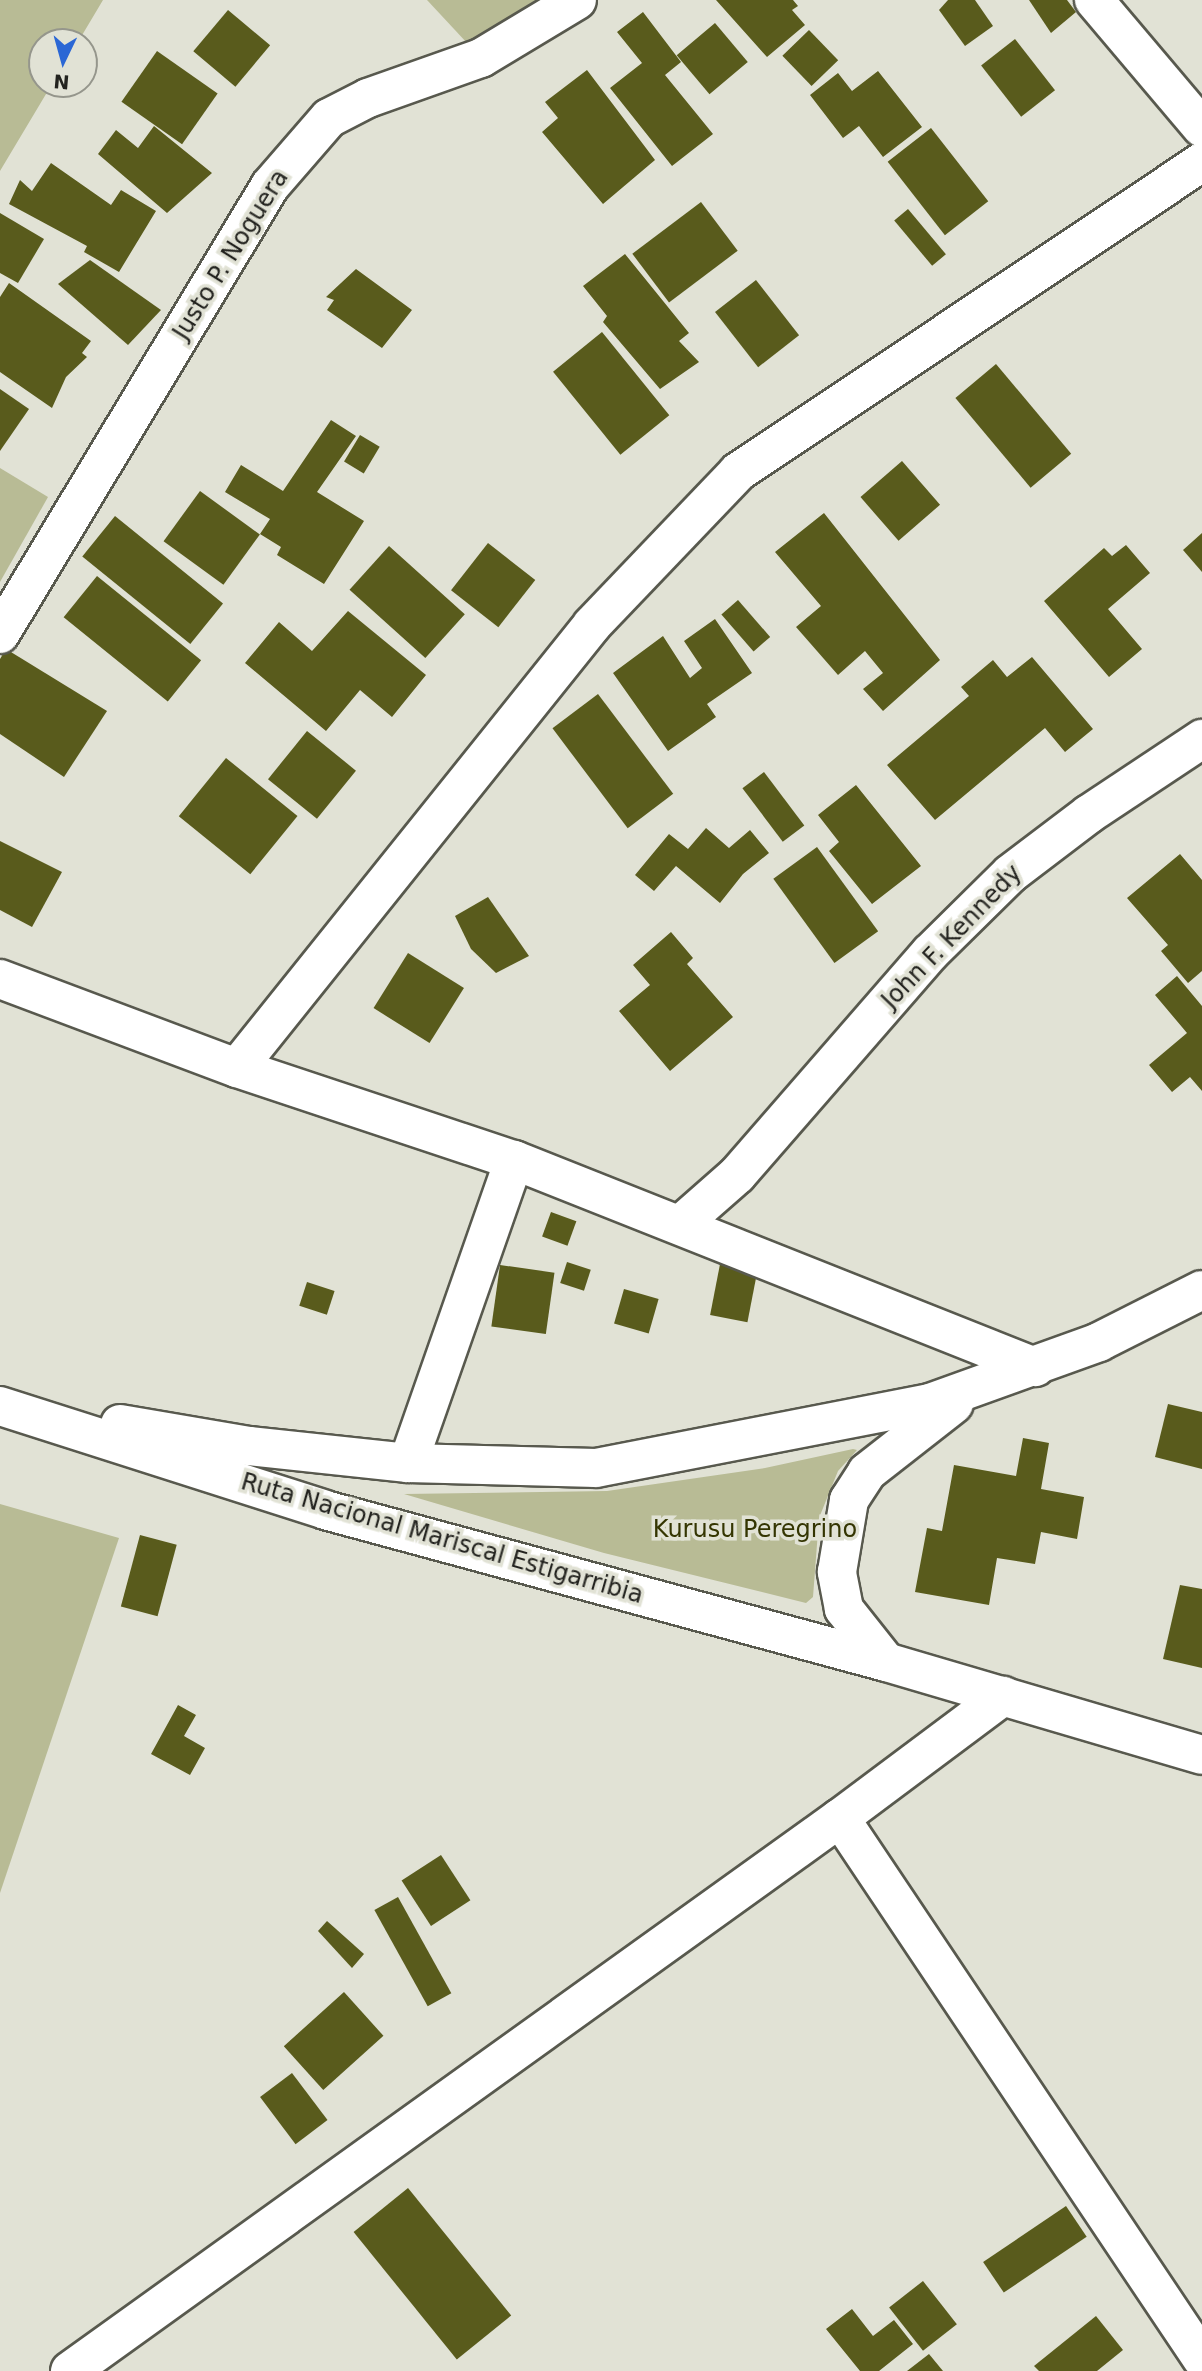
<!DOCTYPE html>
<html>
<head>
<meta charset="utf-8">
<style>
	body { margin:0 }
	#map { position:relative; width:1202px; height:2371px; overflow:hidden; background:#e1e2d5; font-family:"DejaVu Sans",sans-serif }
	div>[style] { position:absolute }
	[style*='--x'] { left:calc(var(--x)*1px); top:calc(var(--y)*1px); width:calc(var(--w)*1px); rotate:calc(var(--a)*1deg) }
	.green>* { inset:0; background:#b8bb95 }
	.building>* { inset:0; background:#595b1c; transform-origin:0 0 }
	.roads { filter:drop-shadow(2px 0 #58594e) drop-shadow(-2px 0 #58594e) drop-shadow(0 2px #58594e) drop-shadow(0 -2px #58594e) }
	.minor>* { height:38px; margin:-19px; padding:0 19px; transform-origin:19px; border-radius:19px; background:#fff }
	.major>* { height:38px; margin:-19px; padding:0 19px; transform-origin:19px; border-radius:19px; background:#fff }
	span { translate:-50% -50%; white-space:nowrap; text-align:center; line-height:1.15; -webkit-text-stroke:7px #e1e2d5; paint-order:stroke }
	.street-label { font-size:24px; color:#23231f }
	.park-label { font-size:24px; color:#343502 }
	.north { position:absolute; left:28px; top:28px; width:70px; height:70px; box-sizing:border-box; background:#e1e2d5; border:2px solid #95968c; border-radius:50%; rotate:185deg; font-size:19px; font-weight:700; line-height:28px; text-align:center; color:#23231f }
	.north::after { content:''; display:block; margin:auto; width:24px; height:32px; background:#2b67d5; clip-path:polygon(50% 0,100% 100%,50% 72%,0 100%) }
</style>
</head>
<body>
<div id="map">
	<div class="green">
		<div style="clip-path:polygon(0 0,103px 0,78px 42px,42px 42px,42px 84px,52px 84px,0 171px)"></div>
		<div style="clip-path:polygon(427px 0,577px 0,481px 58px)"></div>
		<div style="clip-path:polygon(0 468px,48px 497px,0 582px)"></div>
		<div style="clip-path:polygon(853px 1449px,857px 1450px,838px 1471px,819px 1518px,813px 1597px,806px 1603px,604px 1553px,404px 1494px,607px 1491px,765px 1468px)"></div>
		<div style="clip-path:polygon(0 1504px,119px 1538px,0 1893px)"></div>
	</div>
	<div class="building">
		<div style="clip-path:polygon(716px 0,793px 0,798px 6px,792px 10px,805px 25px,767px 57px)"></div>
		<div style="clip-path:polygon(948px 0,975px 0,993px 26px,965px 46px,939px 10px)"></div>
		<div style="clip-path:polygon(1029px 0,1067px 0,1076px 12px,1051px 33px)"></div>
		<div style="left:228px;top:10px;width:55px;height:54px;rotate:40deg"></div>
		<div style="clip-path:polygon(643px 12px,681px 62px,665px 75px,713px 134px,672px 166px,610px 88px,642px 63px,617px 32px)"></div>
		<div style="left:715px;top:23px;width:51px;height:50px;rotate:50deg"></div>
		<div style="left:809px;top:30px;width:42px;height:37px;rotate:46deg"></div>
		<div style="left:1015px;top:39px;width:65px;height:43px;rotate:52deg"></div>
		<div style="left:157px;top:51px;width:74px;height:62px;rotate:35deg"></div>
		<div style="clip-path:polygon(587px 70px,655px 160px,603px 204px,542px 132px,558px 118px,545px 102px)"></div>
		<div style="clip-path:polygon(878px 71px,922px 127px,883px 157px,859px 126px,843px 138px,810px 95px,838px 73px,852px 91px)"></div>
		<div style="clip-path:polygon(154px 126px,212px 173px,167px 213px,98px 154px,116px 130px,138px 148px)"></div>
		<div style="left:931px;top:128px;width:93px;height:55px;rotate:52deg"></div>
		<div style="clip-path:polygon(51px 163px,111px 205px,121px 190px,156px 211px,119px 272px,84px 252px,87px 246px,9px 204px,20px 180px,32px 191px)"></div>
		<div style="left:701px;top:202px;width:61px;height:86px;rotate:53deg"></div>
		<div style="left:908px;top:209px;width:59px;height:18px;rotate:50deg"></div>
		<div style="clip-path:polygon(0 213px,44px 239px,18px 283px,0 273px)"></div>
		<div style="clip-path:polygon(625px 254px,689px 333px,679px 341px,699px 362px,660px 389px,603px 322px,607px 316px,583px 286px)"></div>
		<div style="clip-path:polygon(90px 260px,161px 310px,128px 345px,58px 284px)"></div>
		<div style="clip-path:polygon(356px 269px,412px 310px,382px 348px,327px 310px,334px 300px,326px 297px)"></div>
		<div style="left:756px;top:280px;width:70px;height:52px;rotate:52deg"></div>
		<div style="clip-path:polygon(9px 283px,91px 341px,82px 353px,87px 357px,66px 377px,52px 408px,0 372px,0 297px)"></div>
		<div style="left:602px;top:332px;width:107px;height:63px;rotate:51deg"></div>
		<div style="left:996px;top:364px;width:117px;height:53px;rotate:50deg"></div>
		<div style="clip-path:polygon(0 389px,29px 409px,0 451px)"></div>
		<div style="clip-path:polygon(331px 420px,356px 436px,317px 492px,364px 521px,324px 584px,277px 555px,281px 547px,260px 534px,270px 519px,225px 492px,241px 465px,283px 491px)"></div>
		<div style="left:360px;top:435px;width:23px;height:31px;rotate:31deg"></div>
		<div style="left:902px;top:461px;width:58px;height:55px;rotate:49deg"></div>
		<div style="left:200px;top:491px;width:74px;height:62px;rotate:36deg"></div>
		<div style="clip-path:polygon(824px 513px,940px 660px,883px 711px,863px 689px,883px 673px,865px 651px,838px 675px,796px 627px,821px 606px,775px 552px)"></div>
		<div style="left:115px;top:516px;width:139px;height:52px;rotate:39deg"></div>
		<div style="clip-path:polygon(1202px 533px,1202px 572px,1183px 550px)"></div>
		<div style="left:488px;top:543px;width:60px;height:60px;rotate:38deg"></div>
		<div style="clip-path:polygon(1126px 545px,1150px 573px,1108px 609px,1142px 649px,1109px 677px,1044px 601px,1104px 548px,1112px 556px)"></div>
		<div style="left:389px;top:546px;width:102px;height:59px;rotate:42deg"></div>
		<div style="left:97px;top:576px;width:134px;height:53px;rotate:39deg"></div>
		<div style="left:738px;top:600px;width:49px;height:22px;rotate:49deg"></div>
		<div style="clip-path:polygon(348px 611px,426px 675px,392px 717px,360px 690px,326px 731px,245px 663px,279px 622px,312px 651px)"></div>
		<div style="clip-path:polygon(715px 619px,752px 673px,707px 704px,716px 717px,668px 751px,613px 673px,663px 636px,690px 678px,702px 668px,684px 641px)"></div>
		<div style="clip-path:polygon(6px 649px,107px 711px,64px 777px,0 734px,0 659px)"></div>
		<div style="clip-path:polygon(1032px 657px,1093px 729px,1065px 752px,1045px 728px,935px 820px,887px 765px,969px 696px,961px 687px,993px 660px,1007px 677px)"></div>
		<div style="left:598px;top:694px;width:125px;height:57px;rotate:53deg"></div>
		<div style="left:307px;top:731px;width:63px;height:62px;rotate:39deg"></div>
		<div style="left:226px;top:758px;width:92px;height:75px;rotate:39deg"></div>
		<div style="left:764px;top:772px;width:67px;height:27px;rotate:53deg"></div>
		<div style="clip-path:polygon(856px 785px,921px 866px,872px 904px,829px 851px,839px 842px,818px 815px)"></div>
		<div style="clip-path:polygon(706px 828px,729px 848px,750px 830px,769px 853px,743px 874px,720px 903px,676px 866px,654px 891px,635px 875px,669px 834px,688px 849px)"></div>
		<div style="clip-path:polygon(0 841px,62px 872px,32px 927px,0 910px)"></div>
		<div style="left:817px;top:847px;width:104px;height:54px;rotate:54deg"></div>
		<div style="clip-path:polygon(1180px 854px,1202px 880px,1202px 971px,1188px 983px,1161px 951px,1168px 945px,1127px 898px)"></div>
		<div style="clip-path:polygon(488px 897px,529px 956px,496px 973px,471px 949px,455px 916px)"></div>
		<div style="clip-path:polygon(671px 932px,693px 958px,687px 964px,733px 1017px,670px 1071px,619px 1011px,650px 985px,633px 965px)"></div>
		<div style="left:408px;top:953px;width:66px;height:65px;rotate:32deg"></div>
		<div style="clip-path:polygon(1177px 976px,1202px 1006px,1202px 1091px,1190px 1077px,1172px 1092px,1149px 1065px,1187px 1033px,1155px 995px)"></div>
		<div style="left:551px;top:1212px;width:27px;height:26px;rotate:20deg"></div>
		<div style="left:721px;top:1259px;width:38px;height:57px;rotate:11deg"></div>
		<div style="left:567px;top:1262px;width:25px;height:22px;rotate:18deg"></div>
		<div style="left:500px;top:1265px;width:55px;height:62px;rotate:8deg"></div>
		<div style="left:307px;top:1282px;width:29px;height:25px;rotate:18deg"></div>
		<div style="left:624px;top:1289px;width:36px;height:36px;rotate:16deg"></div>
		<div style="clip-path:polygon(1168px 1404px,1202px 1412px,1202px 1469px,1155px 1457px)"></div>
		<div style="clip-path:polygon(1023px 1438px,1049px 1443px,1041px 1489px,1084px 1497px,1077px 1539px,1041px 1532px,1035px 1564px,997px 1558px,989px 1605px,915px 1592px,927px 1528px,942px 1531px,954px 1465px,1016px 1476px)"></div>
		<div style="left:140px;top:1535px;width:38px;height:74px;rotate:15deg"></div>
		<div style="clip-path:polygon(1180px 1585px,1202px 1589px,1202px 1668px,1163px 1659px)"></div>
		<div style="clip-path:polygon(178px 1705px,196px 1715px,184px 1736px,205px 1748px,190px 1775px,151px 1754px)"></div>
		<div style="left:441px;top:1855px;width:54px;height:47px;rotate:57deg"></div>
		<div style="left:398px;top:1897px;width:110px;height:27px;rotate:61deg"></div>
		<div style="clip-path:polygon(327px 1921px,364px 1954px,352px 1968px,318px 1931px)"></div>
		<div style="left:344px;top:1992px;width:59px;height:81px;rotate:48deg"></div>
		<div style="left:292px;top:2073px;width:59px;height:40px;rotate:53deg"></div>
		<div style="left:408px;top:2188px;width:164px;height:70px;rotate:51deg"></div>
		<div style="left:1066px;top:2206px;width:37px;height:100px;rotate:56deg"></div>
		<div style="left:923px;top:2281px;width:55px;height:43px;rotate:52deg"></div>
		<div style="clip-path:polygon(852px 2309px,873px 2336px,894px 2320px,913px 2344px,879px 2371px,860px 2371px,826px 2329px)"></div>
		<div style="clip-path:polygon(1096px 2316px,1123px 2350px,1097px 2371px,1039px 2371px,1034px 2366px)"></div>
		<div style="clip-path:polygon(929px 2354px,943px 2371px,907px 2371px)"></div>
	</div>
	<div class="roads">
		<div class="minor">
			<div style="--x:1094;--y:0;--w:167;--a:49.8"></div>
			<div style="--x:0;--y:634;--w:523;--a:-58.92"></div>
			<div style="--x:270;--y:186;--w:90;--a:-49.1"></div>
			<div style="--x:329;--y:118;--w:44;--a:-27.1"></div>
			<div style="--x:368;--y:98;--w:120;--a:-19.5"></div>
			<div style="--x:481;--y:58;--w:112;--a:-31.1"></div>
			<div style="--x:0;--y:979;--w:253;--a:20.6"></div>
			<div style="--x:237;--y:1068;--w:292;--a:18.4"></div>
			<div style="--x:514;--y:1160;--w:561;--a:21.67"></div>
			<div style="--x:237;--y:1068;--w:568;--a:-51.29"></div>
			<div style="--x:592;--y:625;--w:211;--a:-46.3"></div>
			<div style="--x:738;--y:472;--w:558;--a:-33.75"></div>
			<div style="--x:680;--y:1225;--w:76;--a:-41.3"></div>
			<div style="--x:737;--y:1175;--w:294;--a:-49"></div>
			<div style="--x:930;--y:953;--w:112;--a:-44.6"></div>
			<div style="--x:1010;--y:874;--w:99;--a:-37.2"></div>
			<div style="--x:1089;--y:814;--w:136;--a:-33.6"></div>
			<div style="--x:408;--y:1463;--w:321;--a:-70.7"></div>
			<div style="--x:840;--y:1818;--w:651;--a:56.21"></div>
			<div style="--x:70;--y:2371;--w:948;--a:-35.69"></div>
			<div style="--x:840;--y:1818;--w:204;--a:-36.8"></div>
		</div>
		<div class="major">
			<div style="--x:0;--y:1406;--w:341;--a:17.7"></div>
			<div style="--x:325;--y:1510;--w:581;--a:15.16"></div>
			<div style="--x:886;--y:1662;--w:329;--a:16.4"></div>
			<div style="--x:120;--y:1424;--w:131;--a:9.7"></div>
			<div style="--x:249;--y:1446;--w:160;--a:6.1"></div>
			<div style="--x:408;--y:1463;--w:188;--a:1.5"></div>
			<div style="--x:596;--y:1468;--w:340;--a:-11"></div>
			<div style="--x:930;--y:1403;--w:180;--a:-19.8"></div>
			<div style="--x:1099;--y:1342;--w:115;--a:-26.8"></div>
			<div style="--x:886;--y:1662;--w:68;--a:-128.4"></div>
			<div style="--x:844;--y:1609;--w:38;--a:-101"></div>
			<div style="--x:837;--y:1572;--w:73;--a:-80.5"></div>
			<div style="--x:849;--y:1500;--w:33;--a:-57"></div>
			<div style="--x:867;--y:1472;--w:110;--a:-38"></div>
		</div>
	</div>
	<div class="street-label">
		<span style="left:231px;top:255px;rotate:-58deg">Justo P. Noguera</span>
		<span style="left:952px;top:937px;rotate:-46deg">John F. Kennedy</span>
		<span style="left:442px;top:1539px;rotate:16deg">Ruta Nacional Mariscal Estigarribia</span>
	</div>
	<div class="park-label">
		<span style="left:755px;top:1530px">Kurusu Peregrino</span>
	</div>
	<div class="north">N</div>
</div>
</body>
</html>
